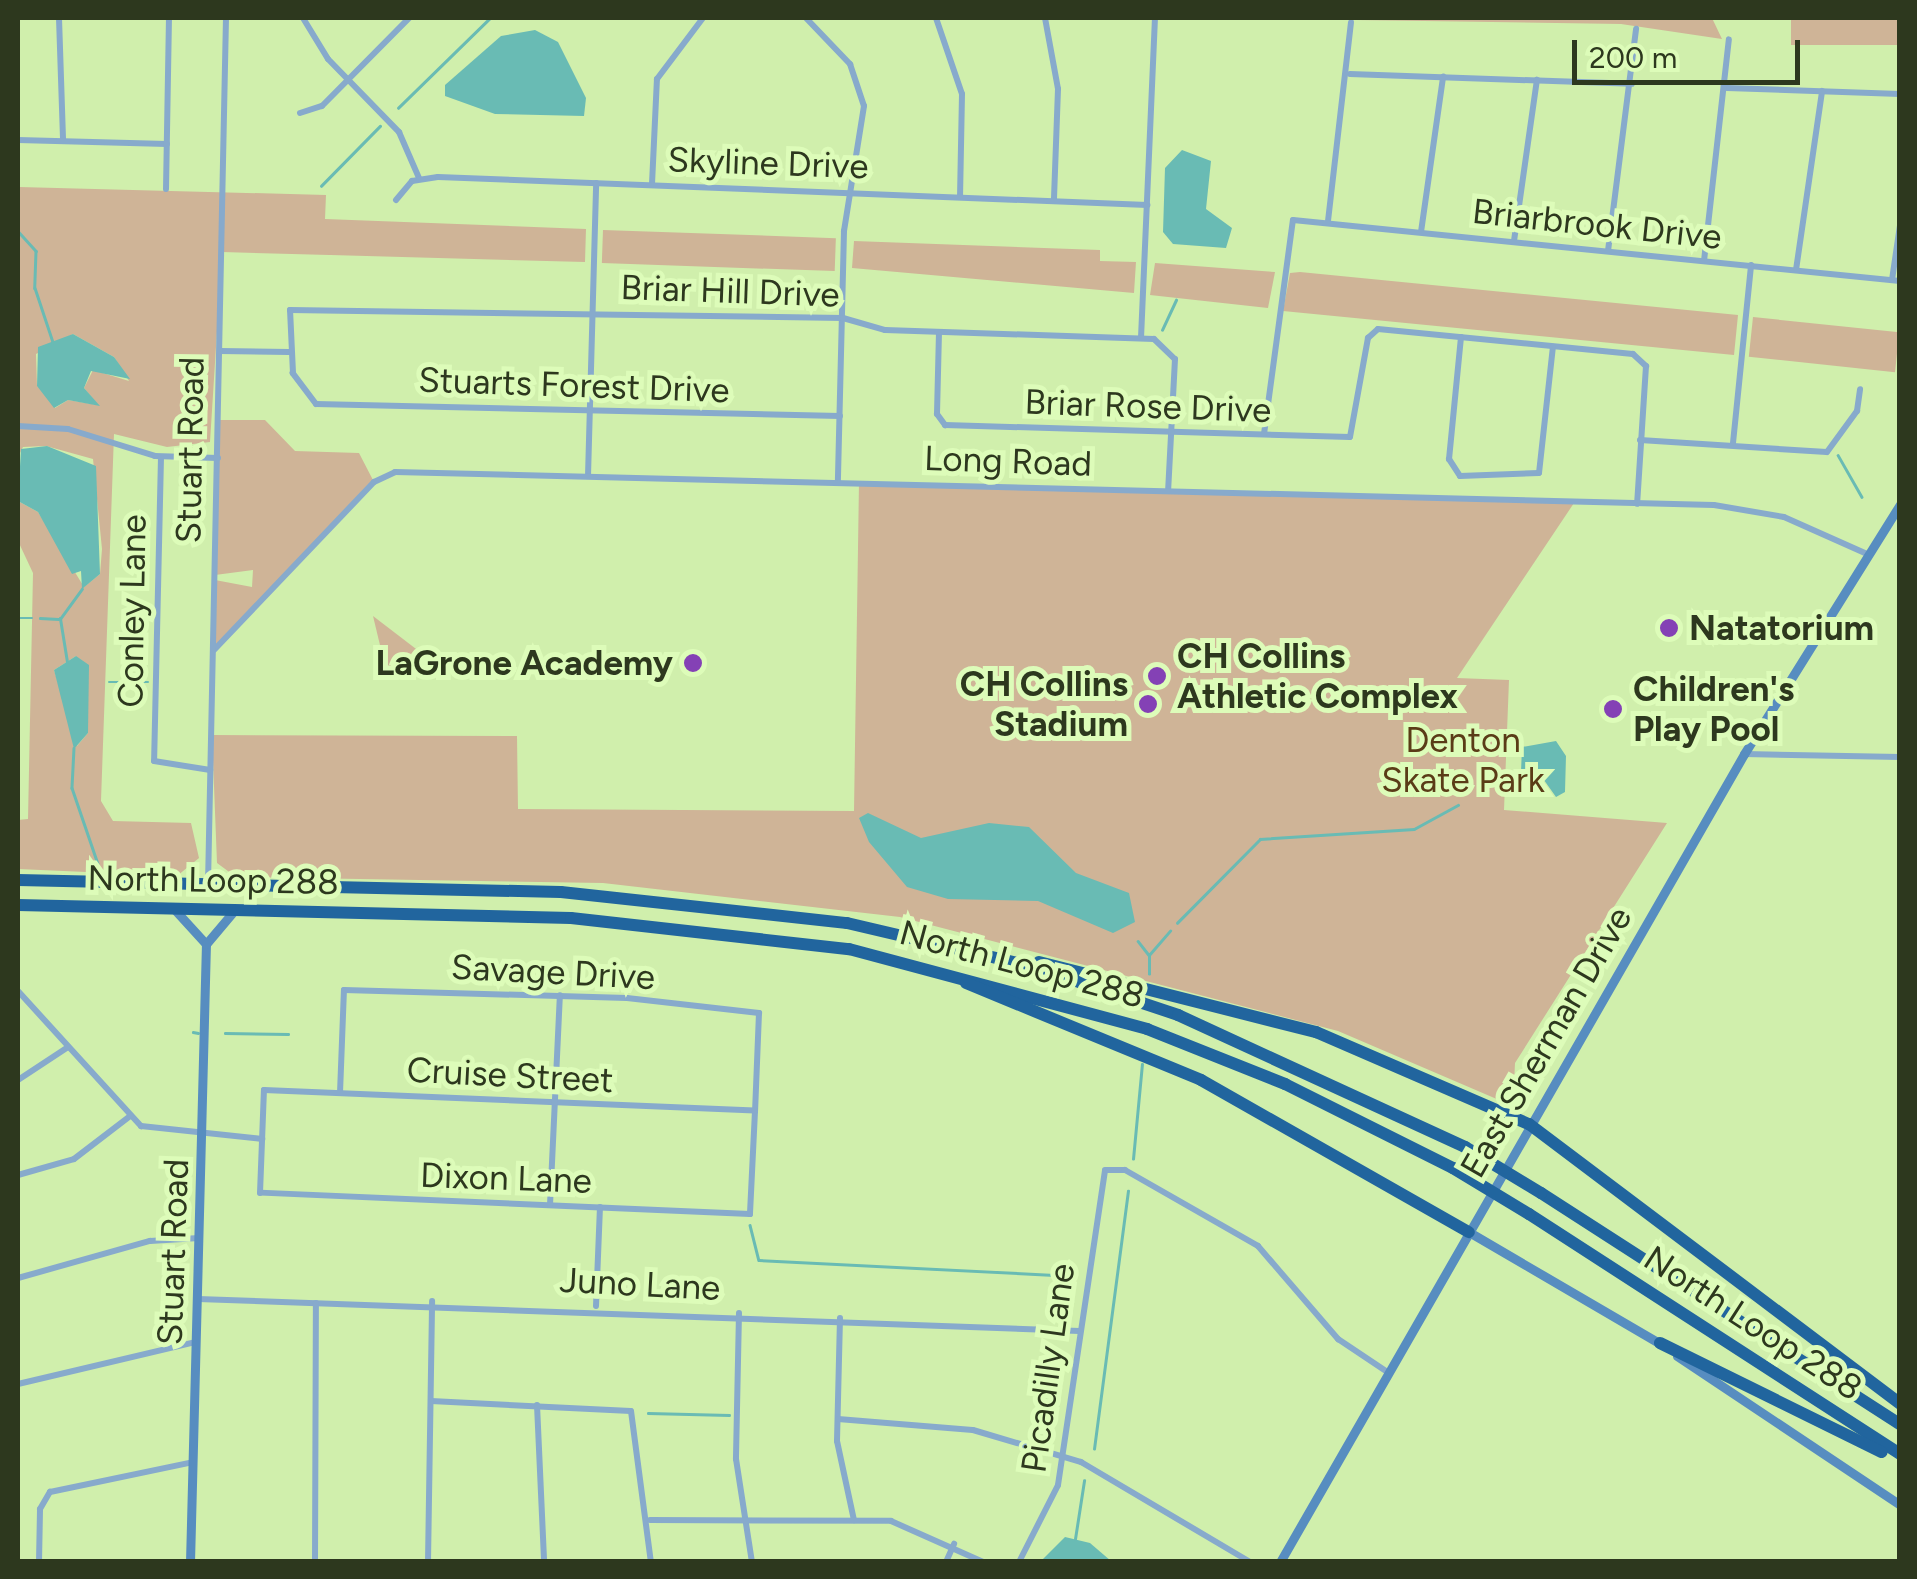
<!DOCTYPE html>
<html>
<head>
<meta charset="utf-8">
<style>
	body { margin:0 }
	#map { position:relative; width:1917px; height:1579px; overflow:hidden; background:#d0efac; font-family:Figtree,sans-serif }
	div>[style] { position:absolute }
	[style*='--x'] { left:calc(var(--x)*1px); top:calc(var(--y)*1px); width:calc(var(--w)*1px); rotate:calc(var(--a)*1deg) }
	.green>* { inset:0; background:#cfb497; transform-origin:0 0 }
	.water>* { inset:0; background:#69bbb4 }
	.stream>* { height:2.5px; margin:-1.25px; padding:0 1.25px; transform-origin:1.25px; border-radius:1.25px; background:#69bbb4 }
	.street>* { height:6px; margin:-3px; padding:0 3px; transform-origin:3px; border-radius:3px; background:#87aacc }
	.secondary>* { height:9px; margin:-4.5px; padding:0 4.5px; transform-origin:4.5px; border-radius:4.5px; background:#578dc0 }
	.highway>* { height:12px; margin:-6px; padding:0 6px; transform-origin:6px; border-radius:6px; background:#21659e }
	.highway-bridge>* { height:12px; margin:-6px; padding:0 6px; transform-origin:6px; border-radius:6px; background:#21659e }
	.dots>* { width:28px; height:28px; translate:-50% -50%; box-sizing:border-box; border:5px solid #ddfcb9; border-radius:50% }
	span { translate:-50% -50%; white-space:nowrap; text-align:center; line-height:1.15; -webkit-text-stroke:10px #ddfcb9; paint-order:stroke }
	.street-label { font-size:35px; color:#2d381e }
	.poi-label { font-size:35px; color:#2d381e; font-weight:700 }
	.left { translate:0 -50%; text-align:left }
	.right { translate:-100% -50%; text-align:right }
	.park-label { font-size:35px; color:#5a3c17 }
	.frame { position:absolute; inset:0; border:20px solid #2d381e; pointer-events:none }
	.scale { position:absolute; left:1572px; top:40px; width:228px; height:45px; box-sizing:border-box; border:5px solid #2d381e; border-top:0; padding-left:12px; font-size:30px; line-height:35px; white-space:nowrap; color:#2d381e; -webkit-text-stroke:8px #ddfcb9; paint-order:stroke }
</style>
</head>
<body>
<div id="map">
	<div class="green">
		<div style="clip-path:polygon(1224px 18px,1712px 18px,1722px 39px,1621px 24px)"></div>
		<div style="left:1791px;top:18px;width:108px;height:27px"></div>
		<div style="clip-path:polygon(evenodd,18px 117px,19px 187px,326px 195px,325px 219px,586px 229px,585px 262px,222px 252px,210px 442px,167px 447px,114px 434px,101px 801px,113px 821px,191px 823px,199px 858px,177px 876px,18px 869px,18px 820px,28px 819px,33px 573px,18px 541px,18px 501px,38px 512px,84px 587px,100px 574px,102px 549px,93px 459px,46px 446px,23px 447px,18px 457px,18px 117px,73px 334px,114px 357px,129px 381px,93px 370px,84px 388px,98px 405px,68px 400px,55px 408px,49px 390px,37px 386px,36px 354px,73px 334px,18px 117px,76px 656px,88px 733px,77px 746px,54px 670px,76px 656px)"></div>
		<div style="left:603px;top:230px;width:233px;height:33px;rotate:2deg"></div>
		<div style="clip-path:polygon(854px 241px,1100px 250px,1100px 261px,1136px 262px,1134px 293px,852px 268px)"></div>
		<div style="clip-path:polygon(1155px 263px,1275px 272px,1268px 308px,1150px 295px)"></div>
		<div style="clip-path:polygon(1300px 272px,1738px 315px,1734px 355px,1283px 311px,1290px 273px)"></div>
		<div style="left:1753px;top:317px;width:147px;height:40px;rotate:6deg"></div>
		<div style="clip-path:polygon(218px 420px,265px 420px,295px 451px,359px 453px,374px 482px,214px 650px,215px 580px,252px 587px,253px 570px,215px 575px)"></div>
		<div style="clip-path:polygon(859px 482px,1574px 503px,1457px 678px,1509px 680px,1504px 810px,1667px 823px,1515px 1063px,1513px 1106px,1338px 1031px,900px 917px,603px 883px,236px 877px,217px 863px,212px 735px,517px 736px,518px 809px,854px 811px)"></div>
		<div style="clip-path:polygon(373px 616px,437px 665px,436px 677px,385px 666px)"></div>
	</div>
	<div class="water">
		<div style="clip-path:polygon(535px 30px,558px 42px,586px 98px,584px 116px,495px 114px,445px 96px,445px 85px,501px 36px)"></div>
		<div style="clip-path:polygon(1182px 150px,1211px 161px,1206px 209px,1232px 228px,1226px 248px,1173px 244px,1163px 232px,1165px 168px)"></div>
		<div style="clip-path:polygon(73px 334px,114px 357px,130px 379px,91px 371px,84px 388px,100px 406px,68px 400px,54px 408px,37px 386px,38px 347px)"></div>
		<div style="clip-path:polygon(47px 446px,96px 466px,100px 574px,82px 589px,81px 571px,72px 574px,38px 512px,18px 501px,21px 449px)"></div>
		<div style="clip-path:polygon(76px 656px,89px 665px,88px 733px,74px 749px,54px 670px)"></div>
		<div style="clip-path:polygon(1556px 741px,1566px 756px,1565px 792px,1556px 797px,1539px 773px,1521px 772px,1522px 747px)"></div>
		<div style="clip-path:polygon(868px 813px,921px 838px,989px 823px,1029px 827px,1076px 873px,1129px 893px,1135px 922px,1113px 933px,1038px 901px,948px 899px,907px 887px,869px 842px,859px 818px)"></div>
		<div style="clip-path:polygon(1065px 1537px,1090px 1543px,1111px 1561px,1041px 1561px)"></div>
	</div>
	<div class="stream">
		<div style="--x:398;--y:108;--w:129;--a:-44.4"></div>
		<div style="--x:321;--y:186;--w:84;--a:-45.5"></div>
		<div style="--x:18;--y:231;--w:27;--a:48"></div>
		<div style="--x:36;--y:251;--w:37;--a:92"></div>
		<div style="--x:35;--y:288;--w:57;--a:71.6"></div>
		<div style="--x:1162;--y:330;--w:33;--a:-65"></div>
		<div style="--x:1838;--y:455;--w:48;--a:60.3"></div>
		<div style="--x:18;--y:618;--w:14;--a:0"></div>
		<div style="--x:40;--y:618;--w:18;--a:3"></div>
		<div style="--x:67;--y:662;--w:44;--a:-99.2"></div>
		<div style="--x:60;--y:619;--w:37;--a:-54"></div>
		<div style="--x:109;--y:682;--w:39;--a:0"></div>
		<div style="--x:74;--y:748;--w:40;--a:92.9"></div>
		<div style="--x:72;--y:788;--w:80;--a:71.1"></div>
		<div style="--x:1177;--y:923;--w:118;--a:-45.3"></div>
		<div style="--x:1260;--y:839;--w:154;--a:-3.7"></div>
		<div style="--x:1414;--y:829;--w:50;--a:-28.6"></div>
		<div style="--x:1138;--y:941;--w:18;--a:52"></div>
		<div style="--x:1149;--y:974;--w:19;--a:-90"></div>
		<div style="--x:1149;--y:955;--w:32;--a:-49"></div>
		<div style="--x:193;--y:1032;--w:5;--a:11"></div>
		<div style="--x:225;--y:1033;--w:63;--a:0.9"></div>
		<div style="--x:1133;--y:1159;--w:95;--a:-84.6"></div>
		<div style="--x:750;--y:1225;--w:36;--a:76"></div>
		<div style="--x:759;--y:1260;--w:315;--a:2.9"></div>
		<div style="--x:648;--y:1413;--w:81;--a:1.4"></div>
		<div style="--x:1094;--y:1449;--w:260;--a:-82.5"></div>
		<div style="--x:1075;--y:1539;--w:59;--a:-81.2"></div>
	</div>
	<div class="street">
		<div style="--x:59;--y:18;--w:123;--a:88.1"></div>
		<div style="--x:303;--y:18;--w:48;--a:58.6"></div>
		<div style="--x:328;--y:59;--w:102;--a:45.8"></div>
		<div style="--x:399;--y:132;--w:50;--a:66.5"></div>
		<div style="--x:806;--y:18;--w:64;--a:46.3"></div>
		<div style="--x:850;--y:64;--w:44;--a:71.6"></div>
		<div style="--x:864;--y:106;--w:127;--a:99.1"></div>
		<div style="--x:844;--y:231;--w:251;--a:91.4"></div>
		<div style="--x:936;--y:18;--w:80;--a:71.1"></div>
		<div style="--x:962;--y:94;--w:102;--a:91.1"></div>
		<div style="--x:1045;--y:18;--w:72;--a:79.6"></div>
		<div style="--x:1058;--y:89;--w:110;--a:92.1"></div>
		<div style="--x:1350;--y:74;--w:282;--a:2"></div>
		<div style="--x:1727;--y:88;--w:173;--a:2"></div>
		<div style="--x:300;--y:113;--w:23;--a:-18"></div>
		<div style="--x:322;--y:106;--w:124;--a:-45.3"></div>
		<div style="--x:18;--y:140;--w:149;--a:1.5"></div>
		<div style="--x:652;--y:184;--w:105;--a:-87.3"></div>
		<div style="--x:657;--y:79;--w:76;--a:-53"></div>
		<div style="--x:166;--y:189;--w:171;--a:-89"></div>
		<div style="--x:396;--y:200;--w:25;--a:-50"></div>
		<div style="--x:412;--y:181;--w:26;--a:-9"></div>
		<div style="--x:438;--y:177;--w:710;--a:2.26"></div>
		<div style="--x:1328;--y:221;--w:200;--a:-83.4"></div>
		<div style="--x:1421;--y:232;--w:157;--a:-81.9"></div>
		<div style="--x:1514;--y:241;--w:163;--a:-81.9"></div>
		<div style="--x:1608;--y:251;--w:224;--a:-82.8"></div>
		<div style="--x:1704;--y:261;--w:223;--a:-83.6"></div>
		<div style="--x:1796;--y:270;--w:181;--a:-81.7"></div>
		<div style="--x:1892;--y:280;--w:56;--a:-81.7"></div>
		<div style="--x:939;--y:332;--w:82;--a:91.4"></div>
		<div style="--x:937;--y:414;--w:14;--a:54"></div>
		<div style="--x:945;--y:425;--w:405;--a:1.7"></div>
		<div style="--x:1350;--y:437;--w:101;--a:-79.7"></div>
		<div style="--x:1368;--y:338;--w:13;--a:-42"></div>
		<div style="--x:1378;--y:329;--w:256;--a:5.6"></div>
		<div style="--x:1633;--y:354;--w:18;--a:43"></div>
		<div style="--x:1646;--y:366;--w:138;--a:93.7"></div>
		<div style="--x:1461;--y:337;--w:123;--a:95.6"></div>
		<div style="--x:1449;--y:459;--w:20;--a:57"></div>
		<div style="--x:1460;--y:476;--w:79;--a:-2.2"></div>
		<div style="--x:1539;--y:473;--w:127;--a:-83.7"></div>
		<div style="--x:1141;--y:338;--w:320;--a:-87.5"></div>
		<div style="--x:220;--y:351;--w:69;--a:0.8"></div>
		<div style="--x:840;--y:416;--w:524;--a:-178.69"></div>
		<div style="--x:316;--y:404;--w:39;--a:-127"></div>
		<div style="--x:293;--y:373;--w:63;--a:-92.7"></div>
		<div style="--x:290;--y:310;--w:553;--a:0.83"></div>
		<div style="--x:843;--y:318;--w:44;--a:15.9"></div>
		<div style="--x:885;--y:330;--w:269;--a:1.9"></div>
		<div style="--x:1154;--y:339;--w:29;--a:44"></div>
		<div style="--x:1175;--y:359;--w:132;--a:93"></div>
		<div style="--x:18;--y:426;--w:50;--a:3.4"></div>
		<div style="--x:68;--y:429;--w:91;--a:17.2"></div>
		<div style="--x:155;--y:456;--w:63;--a:1.8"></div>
		<div style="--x:1264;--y:434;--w:216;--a:-82.3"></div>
		<div style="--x:1293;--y:220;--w:610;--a:5.74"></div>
		<div style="--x:1640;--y:440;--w:187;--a:3.7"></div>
		<div style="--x:1827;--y:452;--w:51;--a:-53.8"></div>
		<div style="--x:1857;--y:411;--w:22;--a:-82"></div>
		<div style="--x:1733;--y:443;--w:179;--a:-84.2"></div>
		<div style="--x:161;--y:457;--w:304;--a:91.3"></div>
		<div style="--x:154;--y:761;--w:57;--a:9.1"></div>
		<div style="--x:588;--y:476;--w:293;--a:-88.4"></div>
		<div style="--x:214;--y:650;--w:232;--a:-46.4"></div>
		<div style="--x:374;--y:482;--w:23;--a:-25"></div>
		<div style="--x:395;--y:472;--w:1319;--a:1.43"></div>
		<div style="--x:1714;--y:505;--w:71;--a:9.7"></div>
		<div style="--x:1784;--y:517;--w:91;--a:24"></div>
		<div style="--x:1745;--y:754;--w:155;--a:1.1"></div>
		<div style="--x:208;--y:884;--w:866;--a:-88.81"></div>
		<div style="--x:18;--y:991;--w:183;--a:47.7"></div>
		<div style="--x:141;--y:1126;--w:122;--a:6.1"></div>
		<div style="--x:18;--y:1080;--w:60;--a:-33.4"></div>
		<div style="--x:340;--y:1093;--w:103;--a:-87.8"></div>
		<div style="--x:344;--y:990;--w:283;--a:1.6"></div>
		<div style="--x:627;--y:998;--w:133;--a:6.5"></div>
		<div style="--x:759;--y:1013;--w:98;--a:92.3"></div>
		<div style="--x:755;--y:1111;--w:103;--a:92.8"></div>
		<div style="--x:750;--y:1214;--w:490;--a:-177.5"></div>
		<div style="--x:260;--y:1193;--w:103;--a:-87.8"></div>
		<div style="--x:264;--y:1090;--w:491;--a:2.4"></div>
		<div style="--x:18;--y:1175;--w:58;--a:-15.9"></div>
		<div style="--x:74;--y:1159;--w:71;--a:-37.5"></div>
		<div style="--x:550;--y:1205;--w:210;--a:-87.3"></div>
		<div style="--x:18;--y:1278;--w:137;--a:-15.7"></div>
		<div style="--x:150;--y:1241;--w:49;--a:-3.5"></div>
		<div style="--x:198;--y:1299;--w:882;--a:2.08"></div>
		<div style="--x:596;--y:1306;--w:99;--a:-87.7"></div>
		<div style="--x:739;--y:1313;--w:146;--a:91.2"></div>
		<div style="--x:736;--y:1459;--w:104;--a:81.2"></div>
		<div style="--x:840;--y:1318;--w:123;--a:91.4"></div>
		<div style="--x:837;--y:1441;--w:81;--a:77.9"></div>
		<div style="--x:18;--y:1384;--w:182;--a:-13.3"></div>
		<div style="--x:431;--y:1401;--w:200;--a:2.9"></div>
		<div style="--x:631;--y:1411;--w:152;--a:82.5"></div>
		<div style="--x:537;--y:1405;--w:157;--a:87.4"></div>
		<div style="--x:838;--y:1419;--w:135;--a:4.7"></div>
		<div style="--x:973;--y:1430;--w:113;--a:16.5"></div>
		<div style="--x:1081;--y:1462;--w:196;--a:30.6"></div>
		<div style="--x:650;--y:1520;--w:241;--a:0.2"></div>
		<div style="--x:891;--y:1521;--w:101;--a:24"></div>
		<div style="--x:39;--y:1562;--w:53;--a:-88.9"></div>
		<div style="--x:40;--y:1509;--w:20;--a:-60"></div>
		<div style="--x:50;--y:1492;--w:146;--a:-11.8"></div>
		<div style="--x:315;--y:1562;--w:259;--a:-89.8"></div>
		<div style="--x:428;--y:1562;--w:261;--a:-89.1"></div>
		<div style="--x:946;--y:1562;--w:20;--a:-66"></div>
		<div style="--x:1019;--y:1562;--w:86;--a:-63.1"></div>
		<div style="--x:1058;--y:1485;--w:318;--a:-81.5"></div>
		<div style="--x:1105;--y:1170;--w:20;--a:0"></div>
		<div style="--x:1125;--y:1170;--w:153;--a:29.7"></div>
		<div style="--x:1258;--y:1246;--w:123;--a:49.3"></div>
		<div style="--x:1338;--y:1339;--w:58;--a:33.7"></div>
	</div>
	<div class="secondary">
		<div style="--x:175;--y:910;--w:46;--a:47.6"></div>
		<div style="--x:1469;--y:1232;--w:222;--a:30.3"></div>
		<div style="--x:1677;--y:1356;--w:268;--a:33.7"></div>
		<div style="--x:190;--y:1562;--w:618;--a:-88.52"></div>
		<div style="--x:206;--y:944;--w:42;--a:-49.8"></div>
		<div style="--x:1280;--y:1562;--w:932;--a:-60.13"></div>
		<div style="--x:1744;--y:754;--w:295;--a:-58"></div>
	</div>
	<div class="highway">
		<div style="--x:18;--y:880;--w:543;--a:1.27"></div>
		<div style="--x:561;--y:892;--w:288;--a:6.2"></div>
		<div style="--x:847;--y:923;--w:192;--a:13.2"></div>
		<div style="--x:1034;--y:967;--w:152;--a:18.4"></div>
		<div style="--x:1178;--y:1015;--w:316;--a:24.7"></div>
		<div style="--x:18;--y:905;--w:553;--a:1.35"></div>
		<div style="--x:571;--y:918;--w:280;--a:6.4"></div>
		<div style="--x:849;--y:949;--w:309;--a:15"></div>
		<div style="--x:1147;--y:1029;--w:149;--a:21.7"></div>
		<div style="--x:1285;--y:1084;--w:188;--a:26.6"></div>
		<div style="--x:1039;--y:962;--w:286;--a:14.2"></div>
		<div style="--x:1316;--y:1032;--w:232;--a:23.4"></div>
		<div style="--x:1529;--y:1124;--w:465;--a:37"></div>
		<div style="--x:966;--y:983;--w:254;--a:22.4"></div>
		<div style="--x:1201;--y:1080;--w:308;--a:29.6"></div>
		<div style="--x:1541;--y:1193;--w:427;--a:32.8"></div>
		<div style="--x:1529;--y:1214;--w:442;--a:32.9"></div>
		<div style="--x:1660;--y:1343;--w:247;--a:26.2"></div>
	</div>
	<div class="highway-bridge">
		<div style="--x:1465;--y:1147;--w:89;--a:31.2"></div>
		<div style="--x:1453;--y:1168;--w:89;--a:31.2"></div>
	</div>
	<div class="dots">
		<div style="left:1669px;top:628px;background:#8441b5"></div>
		<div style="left:693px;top:663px;background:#8441b5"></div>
		<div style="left:1157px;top:676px;background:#8441b5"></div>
		<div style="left:1148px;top:704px;background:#8441b5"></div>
		<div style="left:1613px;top:709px;background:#8441b5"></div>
	</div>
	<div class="street-label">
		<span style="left:768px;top:163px;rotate:2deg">Skyline Drive</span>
		<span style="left:1597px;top:224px;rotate:6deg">Briarbrook Drive</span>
		<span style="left:730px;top:291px;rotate:2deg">Briar Hill Drive</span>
		<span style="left:574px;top:385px;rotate:2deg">Stuarts Forest Drive</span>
		<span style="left:1148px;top:406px;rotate:2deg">Briar Rose Drive</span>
		<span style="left:190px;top:450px;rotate:-89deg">Stuart Road</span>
		<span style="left:1008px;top:461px;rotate:2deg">Long Road</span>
		<span style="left:132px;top:611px;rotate:-89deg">Conley Lane</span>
		<span style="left:213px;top:880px;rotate:1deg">North Loop 288</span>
		<span style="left:1022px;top:964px;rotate:15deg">North Loop 288</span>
		<span style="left:553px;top:972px;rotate:3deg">Savage Drive</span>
		<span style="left:1546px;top:1042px;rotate:-60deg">East Sherman Drive</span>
		<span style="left:510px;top:1075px;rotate:3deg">Cruise Street</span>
		<span style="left:506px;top:1178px;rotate:2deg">Dixon Lane</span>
		<span style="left:173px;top:1252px;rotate:-88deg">Stuart Road</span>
		<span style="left:640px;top:1284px;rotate:3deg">Juno Lane</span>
		<span style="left:1753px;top:1323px;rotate:33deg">North Loop 288</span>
		<span style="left:1048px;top:1368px;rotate:-82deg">Picadilly Lane</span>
	</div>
	<div class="poi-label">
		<span class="left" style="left:1689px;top:628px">Natatorium</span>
		<span class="left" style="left:1177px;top:676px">CH Collins<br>Athletic Complex</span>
		<span class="right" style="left:673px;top:663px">LaGrone Academy</span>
		<span class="right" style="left:1128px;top:704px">CH Collins<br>Stadium</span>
		<span class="left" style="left:1633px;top:709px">Children's<br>Play Pool</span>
	</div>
	<div class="park-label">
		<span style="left:1463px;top:760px">Denton<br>Skate Park</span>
	</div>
	<div class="frame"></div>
	<div class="scale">200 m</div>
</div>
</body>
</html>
